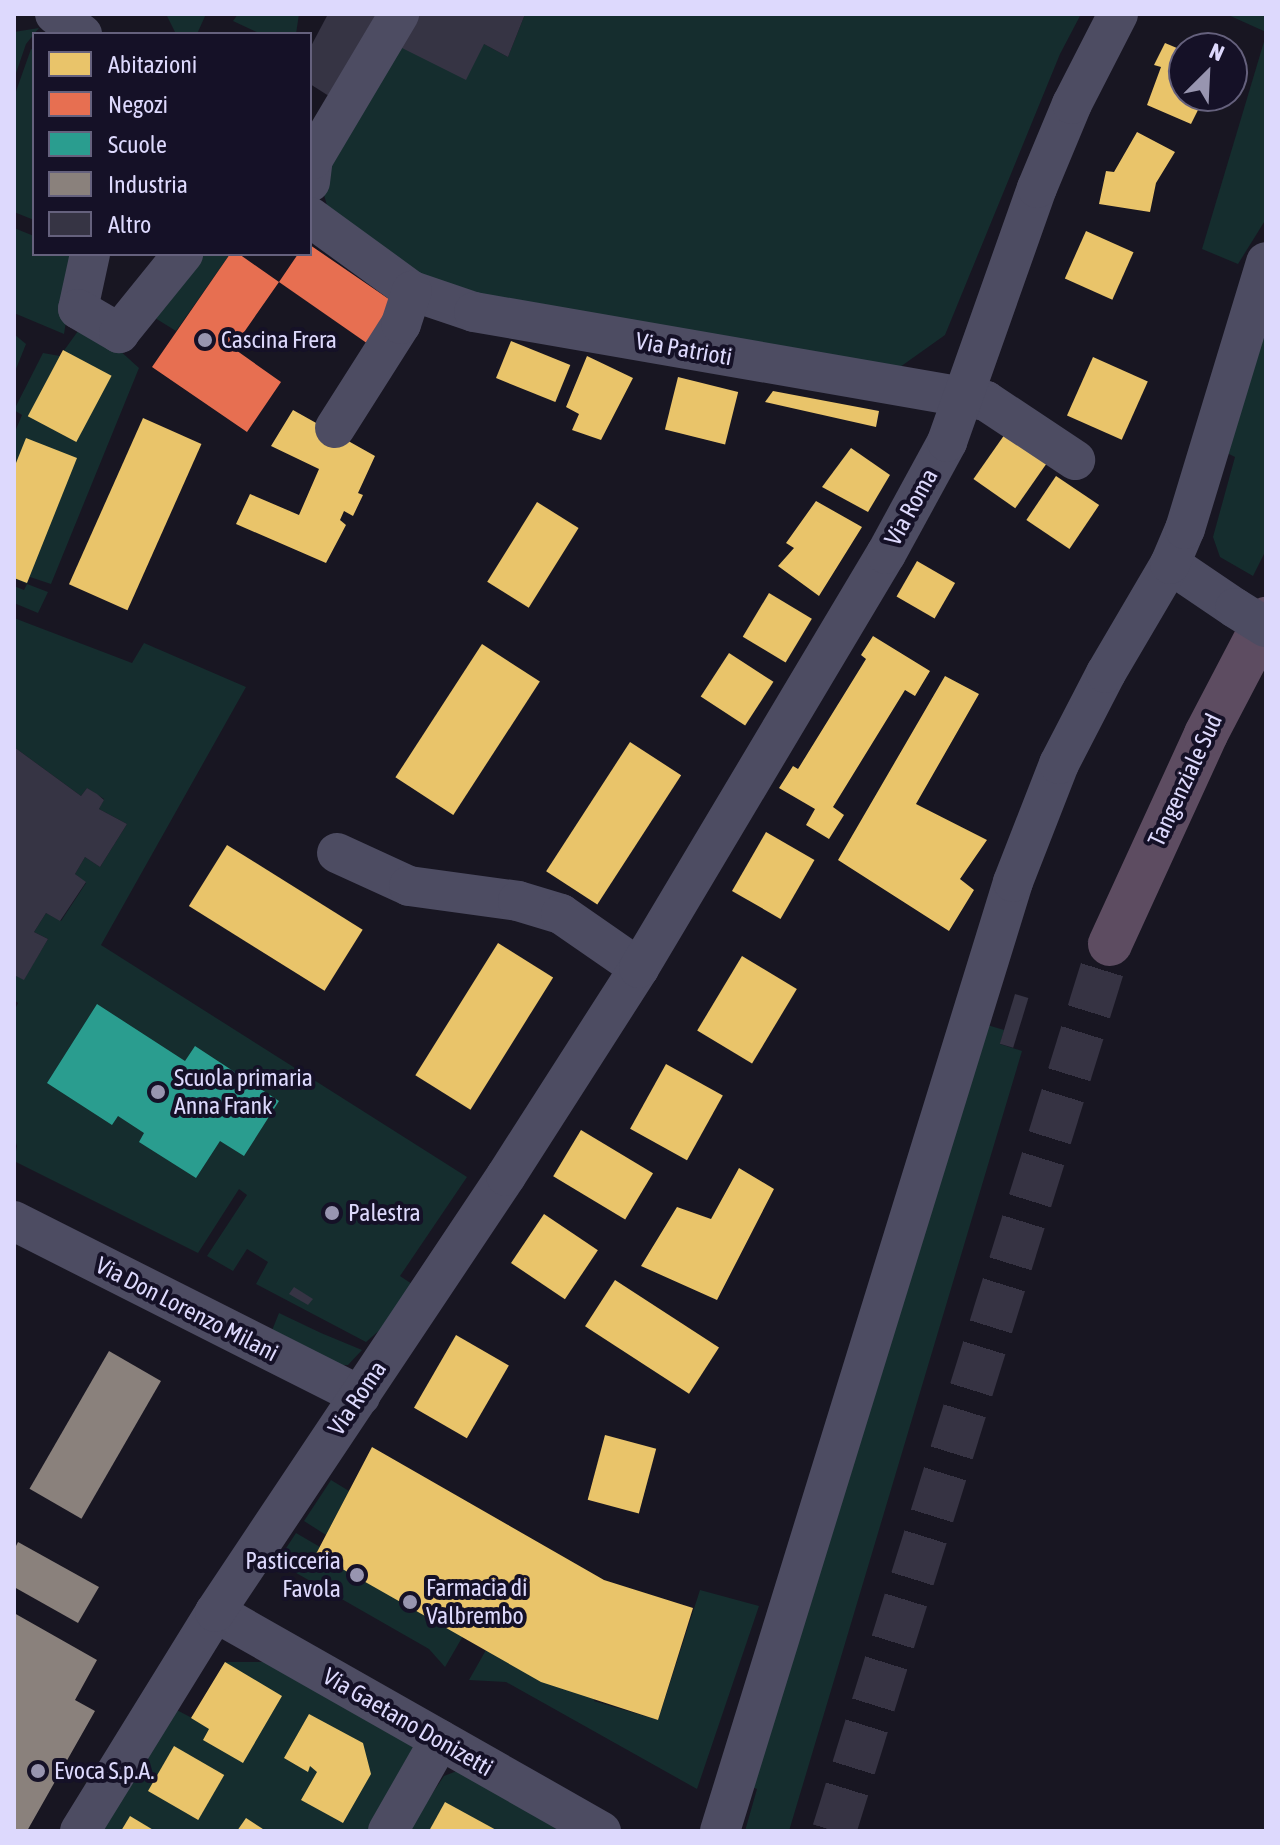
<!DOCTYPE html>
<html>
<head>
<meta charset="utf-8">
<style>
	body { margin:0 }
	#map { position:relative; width:1280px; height:1845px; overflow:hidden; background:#181622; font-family:"Asap Condensed",sans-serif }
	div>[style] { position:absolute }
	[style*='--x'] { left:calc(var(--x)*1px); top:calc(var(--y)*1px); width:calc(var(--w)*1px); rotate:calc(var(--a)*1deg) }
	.green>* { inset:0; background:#152d2e }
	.homes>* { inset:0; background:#e9c46a; transform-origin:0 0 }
	.shops>* { inset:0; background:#e76f51 }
	.schools>* { inset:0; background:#2a9d8f }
	.industry>* { inset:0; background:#8a817c; transform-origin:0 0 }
	.building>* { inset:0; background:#363444; transform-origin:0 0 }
	.highway-tunnel>* { height:44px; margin-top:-22px; transform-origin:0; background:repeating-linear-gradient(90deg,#363343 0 44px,transparent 0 66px) }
	.minor>* { height:40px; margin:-20px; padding:0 20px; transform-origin:20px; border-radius:20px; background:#4d4c62 }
	.highway>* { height:44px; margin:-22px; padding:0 22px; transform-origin:22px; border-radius:22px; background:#5d4c61 }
	.minor-bridge>* { height:40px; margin:-20px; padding:0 20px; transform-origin:20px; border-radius:20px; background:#4d4c62 }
	.dots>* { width:22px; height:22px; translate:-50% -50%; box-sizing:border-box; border:4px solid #151127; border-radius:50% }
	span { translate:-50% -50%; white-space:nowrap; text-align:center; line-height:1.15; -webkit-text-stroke:8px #151127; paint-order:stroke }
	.poi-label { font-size:24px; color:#ddd9fd }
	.left { translate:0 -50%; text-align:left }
	.right { translate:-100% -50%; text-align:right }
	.street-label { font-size:24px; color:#ddd9fd }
	.frame { position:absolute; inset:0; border:16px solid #ddd9fd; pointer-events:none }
	.legend { position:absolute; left:32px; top:32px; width:280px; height:224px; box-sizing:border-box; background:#151127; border:2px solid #65617d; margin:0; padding:10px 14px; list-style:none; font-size:24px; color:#ddd9fd }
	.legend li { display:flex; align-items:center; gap:16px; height:40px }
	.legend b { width:40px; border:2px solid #65617d }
	.north { position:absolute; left:1168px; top:32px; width:80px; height:80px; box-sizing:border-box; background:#151127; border:2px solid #65617d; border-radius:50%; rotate:24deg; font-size:22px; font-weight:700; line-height:32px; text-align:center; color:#ddd9fd }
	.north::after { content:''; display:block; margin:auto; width:28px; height:36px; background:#9895b0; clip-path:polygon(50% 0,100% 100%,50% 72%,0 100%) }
</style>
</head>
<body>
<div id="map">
	<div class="green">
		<div style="clip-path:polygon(166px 14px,206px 14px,197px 34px,176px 34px)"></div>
		<div style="clip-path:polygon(238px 14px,299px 14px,296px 34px,261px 34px,233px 21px)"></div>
		<div style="clip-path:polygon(525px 14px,1081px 14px,1060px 54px,945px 335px,893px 372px,625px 327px,425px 282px,334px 229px,319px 178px,392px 43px,484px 44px,508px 57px)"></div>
		<div style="clip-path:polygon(1226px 14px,1266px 14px,1266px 32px)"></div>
		<div style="clip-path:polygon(39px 28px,26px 44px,14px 79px,14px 32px)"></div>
		<div style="clip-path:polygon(1266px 35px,1266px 219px,1238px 264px,1202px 249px)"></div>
		<div style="clip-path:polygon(31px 49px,34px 50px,34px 220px,14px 212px,14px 97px)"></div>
		<div style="clip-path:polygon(14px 228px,34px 236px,34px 254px,77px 254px,64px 334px,14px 313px)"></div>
		<div style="clip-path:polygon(193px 254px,230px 254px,176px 331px,155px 318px)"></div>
		<div style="clip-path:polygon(86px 320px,139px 368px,51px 584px,30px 577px,27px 584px,48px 592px,38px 613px,14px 603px,14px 586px,24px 590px,27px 584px,14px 578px,14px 434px,22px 415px,14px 410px,43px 353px,60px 356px)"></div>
		<div style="clip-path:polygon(1266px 327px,1266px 550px,1253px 576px,1220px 557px,1213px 537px,1235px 457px,1227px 453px)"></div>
		<div style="clip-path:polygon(14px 334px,26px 344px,14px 374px)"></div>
		<div style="clip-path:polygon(14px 618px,132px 663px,144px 643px,246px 687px,101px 945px,467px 1177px,400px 1276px,412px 1284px,382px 1328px,366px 1342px,256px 1284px,268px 1262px,247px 1249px,233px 1271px,207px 1256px,247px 1195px,239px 1189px,198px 1253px,14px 1161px,17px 1146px,14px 1137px,14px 1011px,18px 1003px,14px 1000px,14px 975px,24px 979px,48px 939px,34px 932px,46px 913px,61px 921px,86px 883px,75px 874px,85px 857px,100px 867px,127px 824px,99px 809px,104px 799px,87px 788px,81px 796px,14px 747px)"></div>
		<div style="clip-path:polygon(984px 1024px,1004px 1030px,1000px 1044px,1022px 1051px,789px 1831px,745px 1831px,757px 1789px,749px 1786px)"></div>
		<div style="clip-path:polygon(279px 1313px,321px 1333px,362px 1350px,348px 1365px,336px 1365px,271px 1333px)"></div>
		<div style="clip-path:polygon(331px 1480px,349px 1491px,326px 1535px,304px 1521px)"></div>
		<div style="clip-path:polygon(296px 1533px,320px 1547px,317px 1554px,463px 1636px,445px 1667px,429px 1649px,277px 1562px)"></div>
		<div style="clip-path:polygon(700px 1590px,759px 1606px,697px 1789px,506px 1682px,469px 1680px,486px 1650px,595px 1697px,594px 1701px,658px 1720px)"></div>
		<div style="clip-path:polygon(225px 1662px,267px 1662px,422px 1746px,373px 1831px,96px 1831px,171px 1707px,192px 1718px)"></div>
		<div style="clip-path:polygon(467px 1767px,579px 1831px,407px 1831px,444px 1776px)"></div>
	</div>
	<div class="homes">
		<div style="clip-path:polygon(1165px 43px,1184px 51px,1184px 96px,1205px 96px,1191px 124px,1147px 105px,1161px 67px,1154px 65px)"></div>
		<div style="clip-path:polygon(1137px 132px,1175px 152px,1156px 183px,1150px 212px,1099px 204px,1106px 171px,1114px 172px)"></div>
		<div style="left:1086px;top:231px;width:52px;height:52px;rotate:24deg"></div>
		<div style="left:511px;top:341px;width:64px;height:40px;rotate:22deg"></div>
		<div style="left:63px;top:350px;width:55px;height:75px;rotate:28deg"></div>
		<div style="clip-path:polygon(587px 356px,633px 378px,601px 440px,572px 430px,579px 414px,566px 407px)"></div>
		<div style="left:1093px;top:357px;width:60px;height:64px;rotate:24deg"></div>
		<div style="left:678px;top:377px;width:62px;height:54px;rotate:14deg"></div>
		<div style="clip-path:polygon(773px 391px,879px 411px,876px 427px,765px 402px)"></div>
		<div style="clip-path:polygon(293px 410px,375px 456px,358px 493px,363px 495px,353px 516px,344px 511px,340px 520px,346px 525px,326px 563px,236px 524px,250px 494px,299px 515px,319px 469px,271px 446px)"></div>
		<div style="left:143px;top:418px;width:64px;height:182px;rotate:24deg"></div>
		<div style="left:1005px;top:434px;width:51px;height:55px;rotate:35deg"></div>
		<div style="clip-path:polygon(26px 438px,77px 458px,27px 583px,14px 578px,14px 468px)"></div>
		<div style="clip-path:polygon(851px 448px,890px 475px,868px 512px,822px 487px)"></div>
		<div style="left:1056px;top:476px;width:52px;height:53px;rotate:34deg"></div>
		<div style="clip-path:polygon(816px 501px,862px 527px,819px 596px,778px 566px,794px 548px,786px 543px)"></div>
		<div style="left:537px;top:502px;width:49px;height:94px;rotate:32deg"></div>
		<div style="left:917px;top:561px;width:44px;height:41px;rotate:30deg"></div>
		<div style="left:769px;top:593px;width:50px;height:51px;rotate:31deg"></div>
		<div style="clip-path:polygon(873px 636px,930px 671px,915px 696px,905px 690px,833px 807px,844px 815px,829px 839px,806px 825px,815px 809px,779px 788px,793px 766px,798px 769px,866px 659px,861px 655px)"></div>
		<div style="left:482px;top:644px;width:69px;height:159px;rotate:33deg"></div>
		<div style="left:729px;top:653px;width:53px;height:52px;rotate:33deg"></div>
		<div style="clip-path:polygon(945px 676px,979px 694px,916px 804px,987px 840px,960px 879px,974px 890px,949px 931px,838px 860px)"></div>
		<div style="left:630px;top:742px;width:61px;height:154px;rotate:33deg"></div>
		<div style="left:766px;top:832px;width:56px;height:68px;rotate:30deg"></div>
		<div style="left:227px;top:845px;width:160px;height:72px;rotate:32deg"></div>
		<div style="left:498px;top:943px;width:65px;height:156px;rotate:32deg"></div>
		<div style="left:742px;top:956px;width:64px;height:87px;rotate:31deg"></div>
		<div style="left:666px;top:1064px;width:65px;height:74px;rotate:29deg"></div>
		<div style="left:581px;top:1130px;width:84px;height:54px;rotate:31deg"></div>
		<div style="clip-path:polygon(739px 1168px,774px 1189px,717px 1300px,641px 1266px,677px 1207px,711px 1219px)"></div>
		<div style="left:544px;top:1214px;width:65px;height:59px;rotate:34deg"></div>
		<div style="left:615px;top:1280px;width:124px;height:55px;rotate:33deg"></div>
		<div style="left:456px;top:1335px;width:61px;height:84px;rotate:30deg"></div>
		<div style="left:605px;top:1435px;width:53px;height:67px;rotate:15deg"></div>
		<div style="clip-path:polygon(372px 1447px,604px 1580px,693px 1608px,658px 1720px,541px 1682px,316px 1554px)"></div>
		<div style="clip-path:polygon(225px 1662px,282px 1696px,243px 1763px,203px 1740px,209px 1729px,191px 1718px)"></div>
		<div style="clip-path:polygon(309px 1714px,363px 1743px,371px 1774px,343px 1823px,301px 1800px,317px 1772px,310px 1766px,308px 1772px,284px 1758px)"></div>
		<div style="left:174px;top:1746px;width:58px;height:52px;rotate:30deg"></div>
		<div style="clip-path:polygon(445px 1802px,498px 1831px,429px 1831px)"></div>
		<div style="clip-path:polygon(130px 1816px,155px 1831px,121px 1831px)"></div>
		<div style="clip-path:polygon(246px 1818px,266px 1831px,237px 1831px)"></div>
	</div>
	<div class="shops">
		<div style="clip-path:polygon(310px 245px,399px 306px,371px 346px,279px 282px,233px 348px,281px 382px,247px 432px,152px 367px,230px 254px,239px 254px,279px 282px,298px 254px,310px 254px)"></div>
	</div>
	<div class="schools">
		<div style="clip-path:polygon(97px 1004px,185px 1061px,195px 1046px,279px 1101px,244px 1156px,220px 1141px,196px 1178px,139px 1142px,144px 1133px,118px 1116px,112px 1125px,47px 1083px)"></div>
	</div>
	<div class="industry">
		<div style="left:109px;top:1351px;width:60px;height:159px;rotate:30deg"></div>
		<div style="clip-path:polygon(18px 1542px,99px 1587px,78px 1623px,14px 1587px,14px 1550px)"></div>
		<div style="clip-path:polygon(14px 1613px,97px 1660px,75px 1700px,95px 1711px,27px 1831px,14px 1831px)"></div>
	</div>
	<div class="building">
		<div style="clip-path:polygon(328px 14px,382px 14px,332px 98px,310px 84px,310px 48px)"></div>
		<div style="clip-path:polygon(408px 14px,525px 14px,508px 57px,484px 44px,466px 80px,392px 43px)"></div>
		<div style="clip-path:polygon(14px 747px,81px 796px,87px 788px,97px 794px,104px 800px,99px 809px,127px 824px,100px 867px,85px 857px,75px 874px,86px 882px,60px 921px,46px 913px,34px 932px,48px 939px,24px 980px,14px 975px)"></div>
		<div style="left:1015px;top:994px;width:14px;height:52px;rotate:17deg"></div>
		<div style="clip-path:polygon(294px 1287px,313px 1299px,308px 1305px,289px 1294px)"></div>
	</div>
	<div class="highway-tunnel">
		<div style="--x:834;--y:1831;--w:929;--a:-72.72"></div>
	</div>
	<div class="minor">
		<div style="--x:55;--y:14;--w:34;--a:37"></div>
		<div style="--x:310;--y:182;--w:23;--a:-83"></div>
		<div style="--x:313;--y:159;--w:169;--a:-59.3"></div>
		<div style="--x:310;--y:217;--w:126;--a:36"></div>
		<div style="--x:412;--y:291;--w:65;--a:18.7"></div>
		<div style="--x:474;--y:312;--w:520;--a:9.86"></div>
		<div style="--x:986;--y:401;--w:107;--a:33.5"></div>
		<div style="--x:90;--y:254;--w:56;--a:102.3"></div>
		<div style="--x:78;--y:309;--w:48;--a:30.3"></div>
		<div style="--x:119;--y:333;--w:102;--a:-51"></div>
		<div style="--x:335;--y:428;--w:123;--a:-57.6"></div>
		<div style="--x:401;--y:324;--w:35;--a:-72"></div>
		<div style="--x:1170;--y:564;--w:78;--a:34.1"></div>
		<div style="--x:337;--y:853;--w:79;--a:24.6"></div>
		<div style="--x:409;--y:886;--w:110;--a:7.8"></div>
		<div style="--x:518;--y:901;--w:45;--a:16.8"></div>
		<div style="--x:561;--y:914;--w:95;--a:34.7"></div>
		<div style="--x:14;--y:1221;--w:388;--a:26.8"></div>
		<div style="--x:215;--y:1612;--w:444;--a:29.6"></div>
		<div style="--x:80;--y:1831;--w:257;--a:-58.3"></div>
		<div style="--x:215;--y:1612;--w:524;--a:-56.28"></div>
		<div style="--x:506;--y:1176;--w:247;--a:-57.4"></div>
		<div style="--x:639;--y:968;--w:482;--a:-59.2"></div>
		<div style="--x:886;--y:554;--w:128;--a:-61.4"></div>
		<div style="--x:947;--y:442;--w:269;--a:-70.5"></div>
		<div style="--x:1037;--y:188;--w:91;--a:-67.4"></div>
		<div style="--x:1072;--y:104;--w:101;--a:-62.9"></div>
		<div style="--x:388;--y:1831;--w:105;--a:-60.3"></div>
		<div style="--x:720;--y:1831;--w:993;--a:-72.84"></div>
		<div style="--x:1013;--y:882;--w:127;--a:-68.7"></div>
		<div style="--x:1059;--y:764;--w:102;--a:-62.7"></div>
		<div style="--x:1106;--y:673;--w:126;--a:-59.6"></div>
		<div style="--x:1170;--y:564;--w:38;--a:-67"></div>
		<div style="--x:1185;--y:529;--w:279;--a:-73.1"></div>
	</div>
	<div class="highway">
		<div style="--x:1110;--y:944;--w:231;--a:-65.4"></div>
		<div style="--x:1206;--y:734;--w:130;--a:-62.4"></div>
	</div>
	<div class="minor-bridge">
		<div style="--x:1235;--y:608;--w:36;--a:32"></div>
	</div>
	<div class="dots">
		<div style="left:205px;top:340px;background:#9895b0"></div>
		<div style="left:158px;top:1092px;background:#9895b0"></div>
		<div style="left:332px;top:1213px;background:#9895b0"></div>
		<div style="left:357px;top:1575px;background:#9895b0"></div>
		<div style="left:410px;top:1602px;background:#9895b0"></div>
		<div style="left:38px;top:1771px;background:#9895b0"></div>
	</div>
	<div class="poi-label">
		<span class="left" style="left:221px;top:340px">Cascina Frera</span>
		<span class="left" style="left:174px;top:1092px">Scuola primaria<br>Anna Frank</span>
		<span class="left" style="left:348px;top:1213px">Palestra</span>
		<span class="right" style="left:341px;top:1575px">Pasticceria<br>Favola</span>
		<span class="left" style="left:426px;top:1602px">Farmacia di<br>Valbrembo</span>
		<span class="left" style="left:54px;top:1771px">Evoca S.p.A.</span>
	</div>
	<div class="street-label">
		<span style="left:684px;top:349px;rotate:10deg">Via Patrioti</span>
		<span style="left:911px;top:507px;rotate:-61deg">Via Roma</span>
		<span style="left:1185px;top:780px;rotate:-65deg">Tangenziale Sud</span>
		<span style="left:187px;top:1309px;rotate:27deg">Via Don Lorenzo Milani</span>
		<span style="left:357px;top:1398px;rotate:-56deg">Via Roma</span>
		<span style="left:408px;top:1722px;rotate:30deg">Via Gaetano Donizetti</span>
	</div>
	<div class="frame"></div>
	<ul class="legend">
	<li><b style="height:22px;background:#e9c46a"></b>Abitazioni</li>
	<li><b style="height:22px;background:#e76f51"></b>Negozi</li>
	<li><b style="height:22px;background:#2a9d8f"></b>Scuole</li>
	<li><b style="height:22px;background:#8a817c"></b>Industria</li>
	<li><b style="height:22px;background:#363444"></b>Altro</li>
	</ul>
	<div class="north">N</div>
</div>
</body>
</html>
